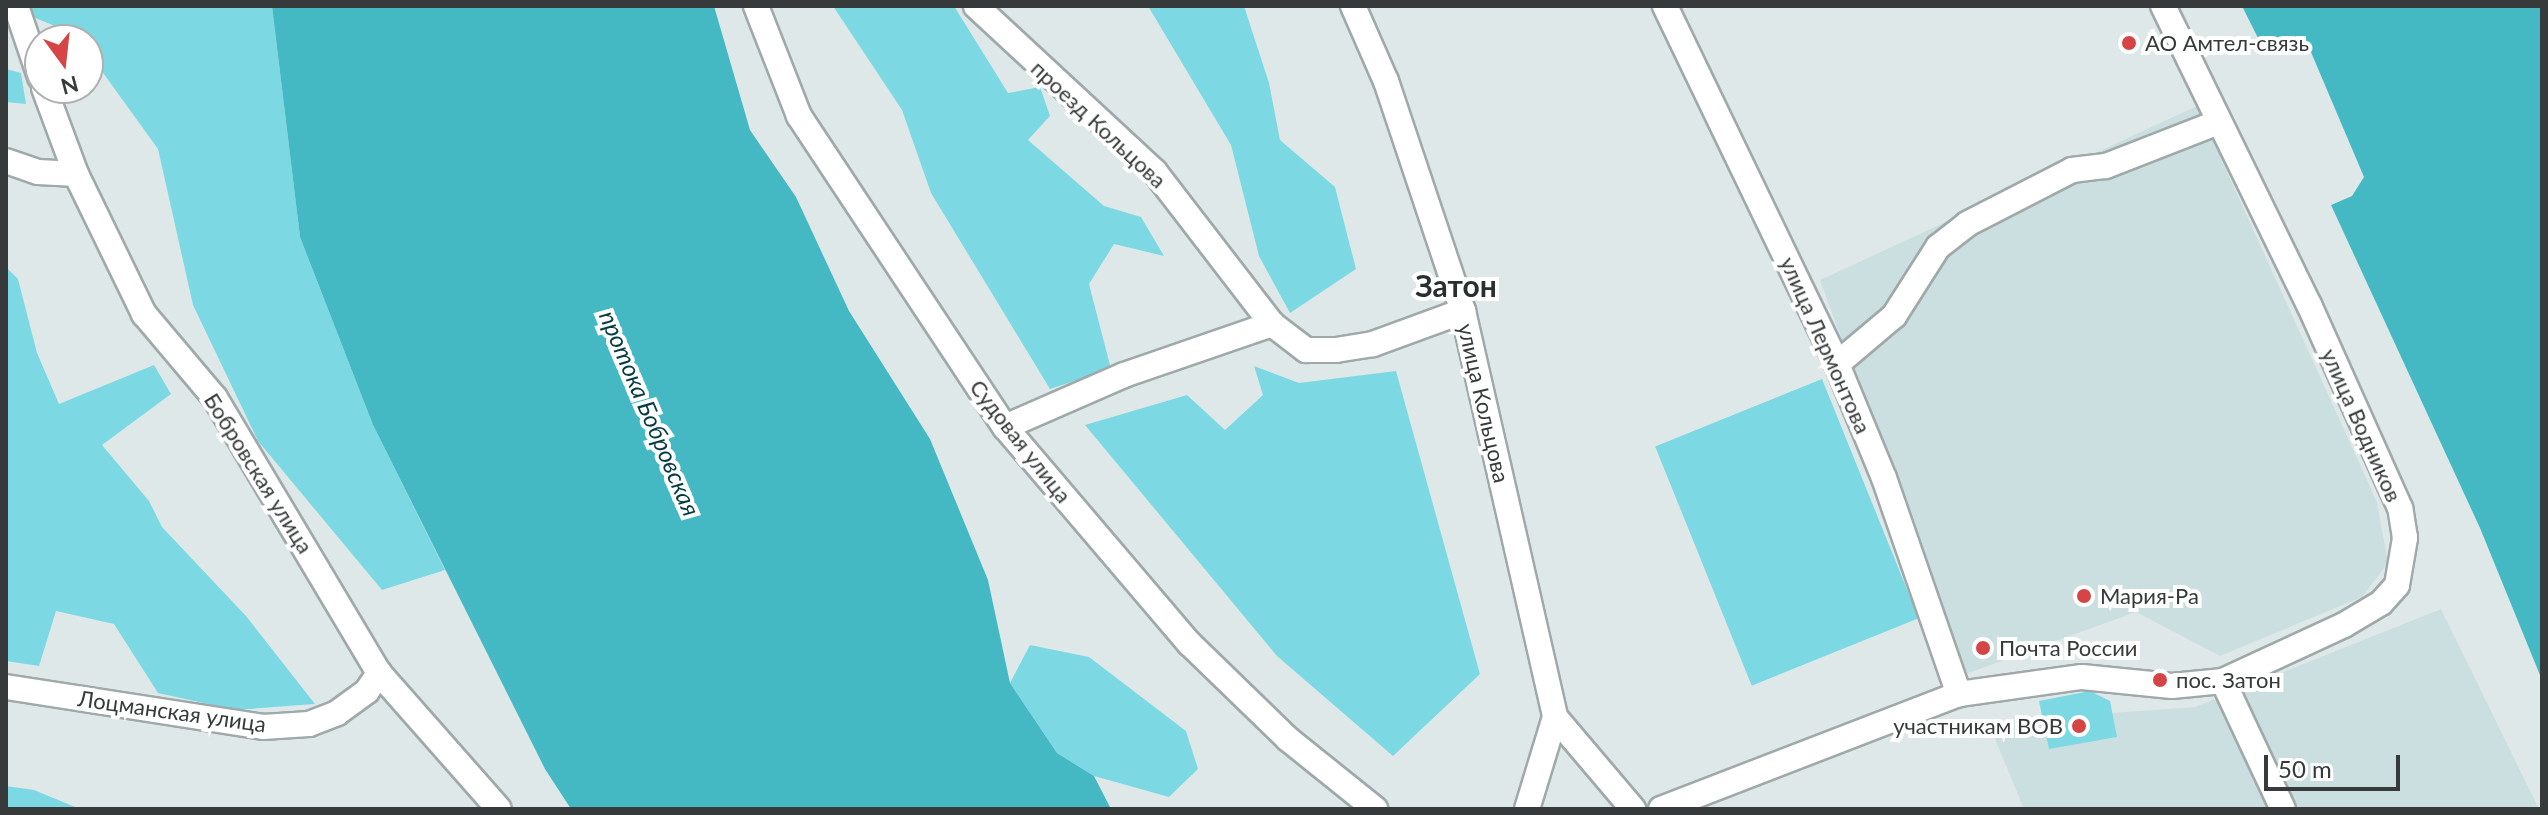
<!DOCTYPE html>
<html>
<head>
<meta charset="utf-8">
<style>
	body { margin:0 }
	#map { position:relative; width:2548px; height:815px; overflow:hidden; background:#dfe8e9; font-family:Lato,sans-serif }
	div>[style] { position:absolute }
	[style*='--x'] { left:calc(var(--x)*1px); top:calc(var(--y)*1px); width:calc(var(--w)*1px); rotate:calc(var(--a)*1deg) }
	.built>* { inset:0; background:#ccdfe0 }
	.green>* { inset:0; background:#7cd9e3; transform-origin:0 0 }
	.water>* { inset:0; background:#44b9c4 }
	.roads { filter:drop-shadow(2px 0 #a0a9a9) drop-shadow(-2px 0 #a0a9a9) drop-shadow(0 2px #a0a9a9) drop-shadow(0 -2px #a0a9a9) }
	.minor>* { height:24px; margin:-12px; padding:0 12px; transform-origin:12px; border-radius:12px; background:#fff }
	.dots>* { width:22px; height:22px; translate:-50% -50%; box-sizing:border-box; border:4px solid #fff; border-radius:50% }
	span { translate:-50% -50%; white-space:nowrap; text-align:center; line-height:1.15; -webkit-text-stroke:8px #fff; paint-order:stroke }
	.poi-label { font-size:22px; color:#363a3a }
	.left { translate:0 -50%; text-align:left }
	.right { translate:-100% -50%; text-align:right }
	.street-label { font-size:22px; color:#363a3a }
	.water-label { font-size:24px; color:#043c41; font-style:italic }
	.district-label { font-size:30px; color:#282f2f; font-weight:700 }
	.frame { position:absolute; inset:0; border:8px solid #363a3a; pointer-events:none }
	.north { position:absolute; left:24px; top:24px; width:80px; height:80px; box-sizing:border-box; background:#fff; border:2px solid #afb0b0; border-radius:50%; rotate:165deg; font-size:22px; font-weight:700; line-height:32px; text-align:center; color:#363a3a }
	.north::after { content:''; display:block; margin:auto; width:28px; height:36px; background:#d54546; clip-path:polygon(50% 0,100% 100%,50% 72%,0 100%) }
	.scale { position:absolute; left:2264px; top:755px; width:136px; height:36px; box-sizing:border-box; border:4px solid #363a3a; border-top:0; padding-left:10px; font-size:24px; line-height:28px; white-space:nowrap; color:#363a3a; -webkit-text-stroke:6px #fff; paint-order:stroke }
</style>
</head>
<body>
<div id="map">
	<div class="built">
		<div style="clip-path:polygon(2197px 106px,2377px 502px,2388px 563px,2362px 597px,2220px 656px,2136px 612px,1963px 675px,1820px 280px)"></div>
		<div style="clip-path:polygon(2441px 609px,2539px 809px,2024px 809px,1988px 722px,2195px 707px)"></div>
	</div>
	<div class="green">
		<div style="clip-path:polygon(7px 6px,272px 6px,300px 237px,373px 425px,445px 570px,382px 590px,258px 441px,193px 305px,158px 149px,88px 52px,88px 40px)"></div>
		<div style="clip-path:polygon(833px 6px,954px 6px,1008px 93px,1040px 87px,1050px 116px,1028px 140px,1104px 206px,1141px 217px,1164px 256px,1114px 244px,1089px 284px,1111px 369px,1050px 389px,931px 193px,902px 110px)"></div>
		<div style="clip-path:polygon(1148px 6px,1244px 6px,1269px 83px,1280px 140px,1335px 187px,1356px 269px,1290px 313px,1259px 256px,1231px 145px)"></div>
		<div style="clip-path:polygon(6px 69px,21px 73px,26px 104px,6px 102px)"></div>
		<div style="clip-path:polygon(6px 267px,18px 279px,37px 353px,59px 404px,154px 365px,171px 394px,102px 445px,149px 501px,162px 527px,246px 616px,315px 704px,235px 710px,158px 693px,114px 624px,56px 611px,39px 666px,6px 661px)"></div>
		<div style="clip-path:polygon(1254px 366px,1299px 383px,1396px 371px,1480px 674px,1393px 756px,1277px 656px,1085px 425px,1187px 395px,1225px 430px,1263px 395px)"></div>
		<div style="left:1822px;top:379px;width:258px;height:180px;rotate:68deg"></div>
		<div style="clip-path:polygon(1030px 645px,1089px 657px,1186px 731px,1198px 769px,1169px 797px,1094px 776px,1057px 753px,1010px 683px)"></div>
		<div style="clip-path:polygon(2090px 691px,2110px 701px,2117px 737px,2049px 749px,2039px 701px)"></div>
		<div style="clip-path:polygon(6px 786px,34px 790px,80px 809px,6px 809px)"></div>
	</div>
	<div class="water">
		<div style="clip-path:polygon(272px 6px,714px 6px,750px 130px,796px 197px,849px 311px,930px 439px,988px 580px,1010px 683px,1057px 753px,1094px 776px,1111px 809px,571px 809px,545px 769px,373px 425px,300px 237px)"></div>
		<div style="clip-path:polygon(2242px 6px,2542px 6px,2542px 680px,2480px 528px,2331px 205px,2352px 196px,2364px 177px,2305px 38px,2260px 42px)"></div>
	</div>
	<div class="roads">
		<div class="minor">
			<div style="--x:16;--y:6;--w:75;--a:71.3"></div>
			<div style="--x:756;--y:6;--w:118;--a:68.6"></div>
			<div style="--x:799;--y:116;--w:373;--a:56.5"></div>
			<div style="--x:1005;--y:427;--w:285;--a:49.6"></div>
			<div style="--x:1190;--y:644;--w:136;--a:44.1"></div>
			<div style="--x:1288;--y:739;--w:112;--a:38.8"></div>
			<div style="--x:976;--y:6;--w:244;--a:42.8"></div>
			<div style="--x:1155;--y:172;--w:192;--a:52.4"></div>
			<div style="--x:1353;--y:6;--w:82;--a:66.3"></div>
			<div style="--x:1386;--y:81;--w:243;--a:71.5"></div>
			<div style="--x:1463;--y:311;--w:416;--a:77.2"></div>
			<div style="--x:1555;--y:717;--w:96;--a:106.9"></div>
			<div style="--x:1665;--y:6;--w:397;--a:64.3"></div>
			<div style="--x:1837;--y:364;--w:123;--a:67.6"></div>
			<div style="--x:1884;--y:478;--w:229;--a:70.9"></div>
			<div style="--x:44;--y:88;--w:92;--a:69.6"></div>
			<div style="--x:6;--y:161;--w:34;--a:19"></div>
			<div style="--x:38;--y:172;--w:38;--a:3"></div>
			<div style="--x:76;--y:174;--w:156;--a:64.1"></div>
			<div style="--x:144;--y:314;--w:110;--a:49.8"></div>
			<div style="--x:215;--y:398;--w:320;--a:59.2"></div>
			<div style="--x:379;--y:673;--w:181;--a:48.6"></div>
			<div style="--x:1837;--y:364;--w:75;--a:-40.1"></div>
			<div style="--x:1894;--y:316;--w:82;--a:-57.5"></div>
			<div style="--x:1938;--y:247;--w:37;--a:-38"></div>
			<div style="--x:1967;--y:224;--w:118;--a:-27.2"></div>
			<div style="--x:2072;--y:170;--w:34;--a:-7"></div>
			<div style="--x:2106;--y:166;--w:121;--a:-21.3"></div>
			<div style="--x:1005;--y:427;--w:130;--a:-23.6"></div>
			<div style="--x:1124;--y:375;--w:157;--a:-19"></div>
			<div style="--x:1272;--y:324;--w:43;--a:37.4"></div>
			<div style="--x:1306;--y:350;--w:30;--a:0"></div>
			<div style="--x:1336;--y:350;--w:37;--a:-9"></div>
			<div style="--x:1373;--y:344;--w:96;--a:-20.1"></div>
			<div style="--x:2223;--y:681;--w:141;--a:64.9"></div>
			<div style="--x:6;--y:687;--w:260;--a:8.8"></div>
			<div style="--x:263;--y:727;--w:46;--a:-3.7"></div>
			<div style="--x:309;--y:724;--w:30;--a:-21"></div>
			<div style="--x:337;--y:713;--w:37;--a:-36"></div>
			<div style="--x:367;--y:691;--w:22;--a:-56"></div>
			<div style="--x:1555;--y:717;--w:121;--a:49.7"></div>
			<div style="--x:1661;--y:809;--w:319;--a:-21.1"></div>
			<div style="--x:1959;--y:694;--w:124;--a:-7.9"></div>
			<div style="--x:2082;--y:677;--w:90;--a:5.7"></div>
			<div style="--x:2172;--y:686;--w:51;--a:-5.6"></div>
			<div style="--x:2223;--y:681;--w:133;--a:-24.8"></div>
			<div style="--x:2344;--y:625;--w:43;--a:-30.7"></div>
			<div style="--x:2381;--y:603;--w:24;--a:-48"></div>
			<div style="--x:2397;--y:585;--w:48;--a:-80.3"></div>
			<div style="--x:2405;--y:538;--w:30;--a:-99"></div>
			<div style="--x:2400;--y:508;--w:222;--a:-114.1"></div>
			<div style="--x:2309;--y:305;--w:333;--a:-116"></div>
		</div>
	</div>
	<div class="dots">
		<div style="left:2129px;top:43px;background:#d54546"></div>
		<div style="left:2084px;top:596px;background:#d54546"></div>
		<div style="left:1983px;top:648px;background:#d54546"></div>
		<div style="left:2160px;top:680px;background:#d54546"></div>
		<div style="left:2079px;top:726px;background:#d54546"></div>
	</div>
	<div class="poi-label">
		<span class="left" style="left:2145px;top:43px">АО Амтел-связь</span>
		<span class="left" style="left:2100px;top:596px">Мария-Ра</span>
		<span class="left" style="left:1999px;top:648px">Почта России</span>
		<span class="left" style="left:2176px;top:680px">пос. Затон</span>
		<span class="right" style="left:2063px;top:726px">участникам ВОВ</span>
	</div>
	<div class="street-label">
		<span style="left:1099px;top:124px;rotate:43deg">проезд Кольцова</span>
		<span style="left:1826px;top:345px;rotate:66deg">улица Лермонтова</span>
		<span style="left:1484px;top:403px;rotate:77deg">улица Кольцова</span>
		<span style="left:2362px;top:425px;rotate:66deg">улица Водников</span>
		<span style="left:1021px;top:441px;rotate:52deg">Судовая улица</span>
		<span style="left:259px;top:473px;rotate:58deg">Бобровская улица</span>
		<span style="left:172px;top:711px;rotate:8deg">Лоцманская улица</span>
	</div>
	<div class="water-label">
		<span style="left:650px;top:413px;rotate:67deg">протока Бобровская</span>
	</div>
	<div class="district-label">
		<span style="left:1456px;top:285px">Затон</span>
	</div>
	<div class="frame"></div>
	<div class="north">N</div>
	<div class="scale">50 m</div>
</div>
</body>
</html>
